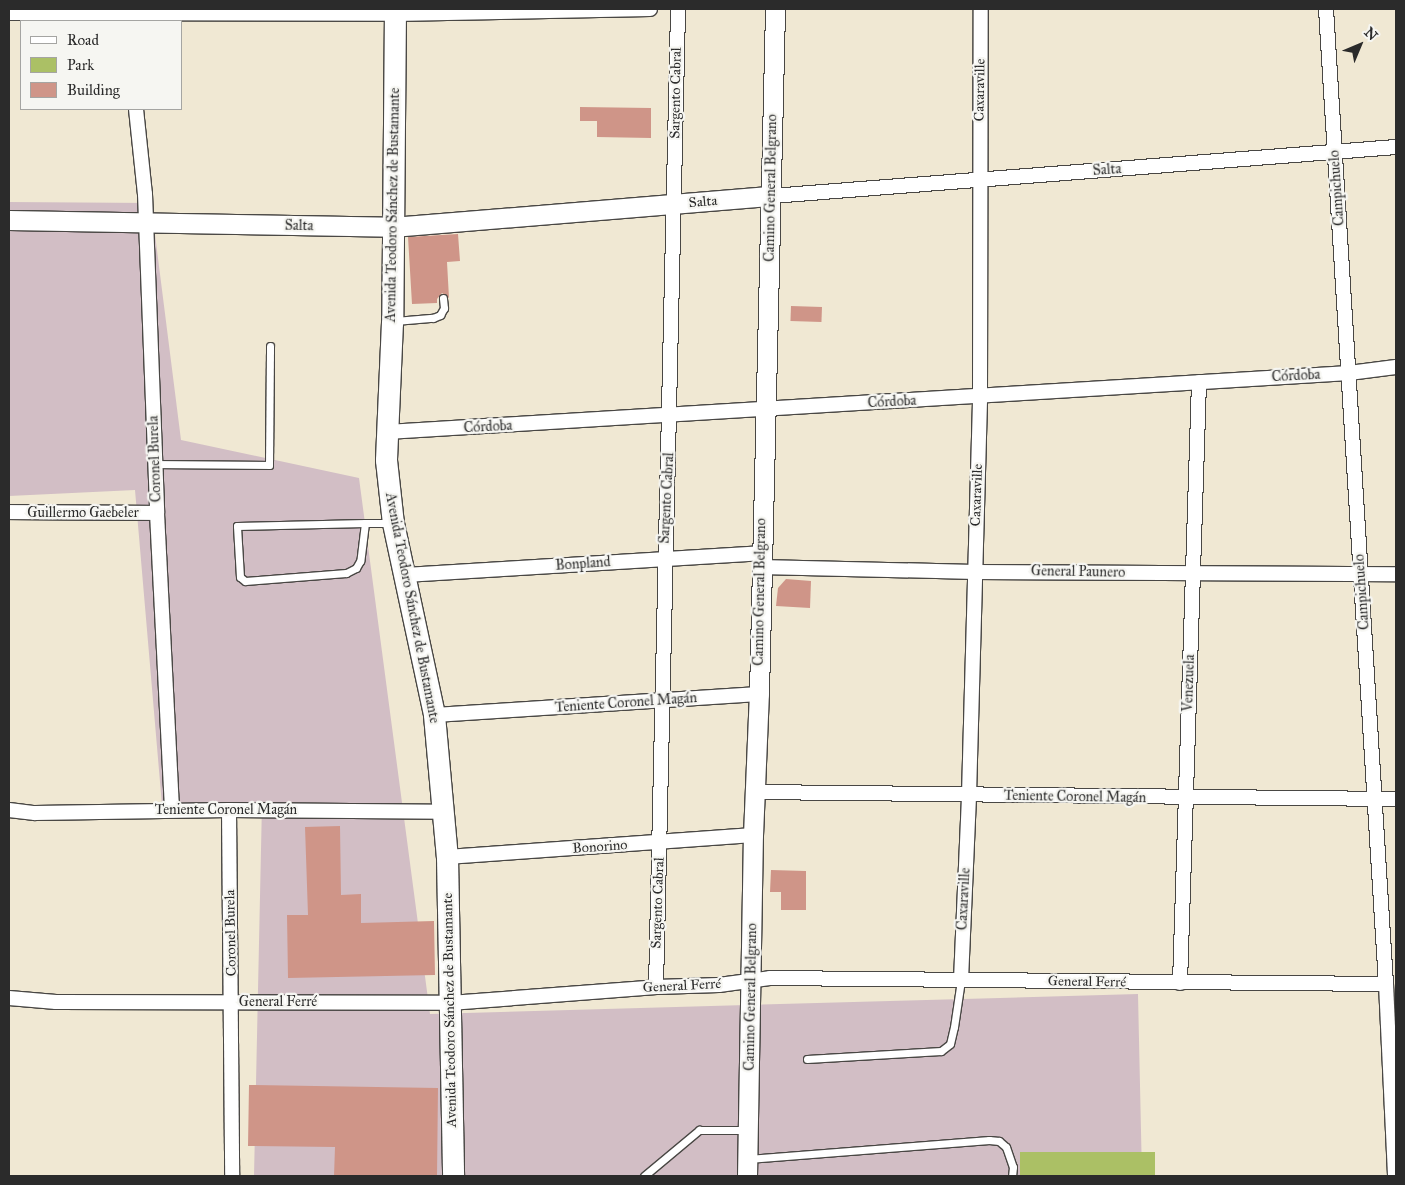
<!DOCTYPE html>
<html>
<head>
<meta charset="utf-8">
<style>
	body { margin:0 }
	#map { position:relative; width:1405px; height:1185px; overflow:hidden; background:#f0e8d3; font-family:"IM FELL Great Primer",serif }
	div>[style] { position:absolute }
	[style*='--x'] { left:calc(var(--x)*1px); top:calc(var(--y)*1px); width:calc(var(--w)*1px); rotate:calc(var(--a)*1deg) }
	.industrial>* { inset:0; background:#d2bec5 }
	.green>* { inset:0; background:#abc065; transform-origin:0 0 }
	.building>* { inset:0; background:#cf9588; transform-origin:0 0 }
	.roads { filter:drop-shadow(1px 0 #494744) drop-shadow(-1px 0 #494744) drop-shadow(0 1px #494744) drop-shadow(0 -1px #494744) }
	.lane>* { height:7px; margin:-3.5px; padding:0 3.5px; transform-origin:3.5px; border-radius:3.5px; background:#fff }
	.street>* { height:14px; margin:-7px; padding:0 7px; transform-origin:7px; border-radius:7px; background:#fff }
	.secondary>* { height:19px; margin:-9.5px; padding:0 9.5px; transform-origin:9.5px; border-radius:9.5px; background:#fff }
	.primary>* { height:21px; margin:-10.5px; padding:0 10.5px; transform-origin:10.5px; border-radius:10.5px; background:#fff }
	span { translate:-50% -50%; white-space:nowrap; text-align:center; line-height:1.15; -webkit-text-stroke:4.5px #f6f6f2; paint-order:stroke }
	.street-label { font-size:14px; color:#2b2b2b }
	.frame { position:absolute; inset:0; border:10px solid #2b2b2b; pointer-events:none }
	.legend { position:absolute; left:20px; top:20px; width:162px; height:90px; box-sizing:border-box; background:#f6f6f2; border:1px solid #a5a5a2; margin:0; padding:6px 9px; list-style:none; font-size:15px; color:#2b2b2b }
	.legend li { display:flex; align-items:center; gap:10px; height:25px }
	.legend b { width:25px; border:1px solid #a5a5a2 }
	.north { position:absolute; left:1335px; top:20px; width:50px; height:50px; -webkit-text-stroke:4px #f6f6f2; paint-order:stroke; rotate:45deg; font-size:14px; font-weight:700; line-height:20px; text-align:center; color:#2b2b2b }
	.north::after { content:''; display:block; margin:auto; width:18px; height:22px; background:#2b2b2b; clip-path:polygon(50% 0,100% 100%,50% 72%,0 100%) }
</style>
</head>
<body>
<div id="map">
	<div class="industrial">
		<div style="clip-path:polygon(9px 202px,151px 203px,181px 440px,359px 478px,430px 1014px,1138px 994px,1142px 1176px,254px 1176px,262px 803px,163px 817px,135px 490px,9px 496px)"></div>
	</div>
	<div class="green">
		<div style="left:1155px;top:1152px;width:24px;height:135px;rotate:90deg"></div>
	</div>
	<div class="building">
		<div style="clip-path:polygon(580px 107px,651px 108px,651px 138px,597px 137px,597px 121px,580px 121px)"></div>
		<div style="clip-path:polygon(458px 234px,460px 261px,447px 262px,449px 298px,442px 293px,437px 299px,437px 303px,412px 304px,408px 237px)"></div>
		<div style="left:791px;top:306px;width:31px;height:15px;rotate:2deg"></div>
		<div style="clip-path:polygon(786px 579px,811px 581px,810px 608px,776px 606px,778px 588px)"></div>
		<div style="clip-path:polygon(340px 826px,341px 895px,361px 894px,361px 923px,434px 921px,435px 975px,288px 978px,287px 915px,308px 915px,305px 827px)"></div>
		<div style="clip-path:polygon(771px 870px,806px 871px,806px 910px,781px 910px,781px 892px,770px 892px)"></div>
		<div style="clip-path:polygon(249px 1085px,438px 1088px,437px 1176px,334px 1176px,335px 1147px,248px 1146px)"></div>
	</div>
	<div class="roads">
		<div class="lane">
			<div style="--x:395;--y:321;--w:38;--a:-5"></div>
			<div style="--x:433;--y:318;--w:8;--a:-23"></div>
			<div style="--x:440;--y:315;--w:8;--a:-60"></div>
			<div style="--x:444;--y:308;--w:10;--a:-96"></div>
			<div style="--x:155;--y:464;--w:114;--a:0.5"></div>
			<div style="--x:269;--y:465;--w:119;--a:-89.5"></div>
			<div style="--x:365;--y:523;--w:38;--a:97"></div>
			<div style="--x:360;--y:561;--w:8;--a:120"></div>
			<div style="--x:356;--y:568;--w:11;--a:153"></div>
			<div style="--x:346;--y:573;--w:101;--a:175.5"></div>
			<div style="--x:245;--y:581;--w:6;--a:-141"></div>
			<div style="--x:240;--y:577;--w:51;--a:-93.4"></div>
			<div style="--x:237;--y:526;--w:128;--a:-1.3"></div>
			<div style="--x:365;--y:523;--w:25;--a:0"></div>
			<div style="--x:807;--y:1059;--w:134;--a:-3.4"></div>
			<div style="--x:941;--y:1051;--w:11;--a:-38"></div>
			<div style="--x:950;--y:1044;--w:17;--a:-77"></div>
			<div style="--x:954;--y:1027;--w:48;--a:-81.5"></div>
			<div style="--x:748;--y:1159;--w:242;--a:-4.5"></div>
			<div style="--x:989;--y:1140;--w:10;--a:6"></div>
			<div style="--x:999;--y:1141;--w:9;--a:41"></div>
			<div style="--x:1006;--y:1147;--w:21;--a:71"></div>
			<div style="--x:1013;--y:1167;--w:9;--a:96"></div>
			<div style="--x:644;--y:1176;--w:72;--a:-39.9"></div>
			<div style="--x:699;--y:1130;--w:49;--a:0"></div>
		</div>
		<div class="street">
			<div style="--x:1326;--y:9;--w:977;--a:86.48"></div>
			<div style="--x:1386;--y:984;--w:192;--a:87.3"></div>
			<div style="--x:9;--y:13;--w:386;--a:0.1"></div>
			<div style="--x:395;--y:14;--w:255;--a:-1.1"></div>
			<div style="--x:136;--y:109;--w:85;--a:84"></div>
			<div style="--x:145;--y:194;--w:319;--a:87.8"></div>
			<div style="--x:157;--y:513;--w:297;--a:87.1"></div>
			<div style="--x:772;--y:196;--w:626;--a:-4.49"></div>
			<div style="--x:387;--y:432;--w:964;--a:-3.51"></div>
			<div style="--x:1349;--y:373;--w:47;--a:-7.3"></div>
			<div style="--x:9;--y:512;--w:148;--a:0.4"></div>
			<div style="--x:760;--y:567;--w:215;--a:1.3"></div>
			<div style="--x:975;--y:572;--w:421;--a:0.3"></div>
			<div style="--x:405;--y:575;--w:356;--a:-3.5"></div>
			<div style="--x:434;--y:715;--w:326;--a:-3.7"></div>
			<div style="--x:755;--y:792;--w:641;--a:0.63"></div>
			<div style="--x:9;--y:810;--w:26;--a:7"></div>
			<div style="--x:35;--y:813;--w:194;--a:-0.9"></div>
			<div style="--x:229;--y:810;--w:214;--a:0.5"></div>
			<div style="--x:229;--y:810;--w:366;--a:89.5"></div>
			<div style="--x:447;--y:857;--w:307;--a:-4.1"></div>
			<div style="--x:961;--y:980;--w:185;--a:-87.5"></div>
			<div style="--x:969;--y:795;--w:398;--a:-88.4"></div>
			<div style="--x:980;--y:397;--w:388;--a:-89.9"></div>
			<div style="--x:1180;--y:983;--w:601;--a:-88.19"></div>
			<div style="--x:656;--y:987;--w:978;--a:-88.71"></div>
			<div style="--x:9;--y:998;--w:47;--a:4.9"></div>
			<div style="--x:56;--y:1002;--w:394;--a:0.1"></div>
			<div style="--x:450;--y:1003;--w:207;--a:-4.4"></div>
			<div style="--x:656;--y:987;--w:63;--a:-1.8"></div>
			<div style="--x:719;--y:985;--w:51;--a:-7.8"></div>
			<div style="--x:770;--y:978;--w:616;--a:0.56"></div>
		</div>
		<div class="secondary">
			<div style="--x:9;--y:220;--w:383;--a:1"></div>
			<div style="--x:392;--y:227;--w:381;--a:-4.7"></div>
			<div style="--x:747;--y:1176;--w:341;--a:-89"></div>
			<div style="--x:753;--y:835;--w:141;--a:-87.6"></div>
			<div style="--x:759;--y:694;--w:685;--a:-88.66"></div>
		</div>
		<div class="primary">
			<div style="--x:395;--y:9;--w:313;--a:90.5"></div>
			<div style="--x:392;--y:322;--w:138;--a:92.5"></div>
			<div style="--x:386;--y:460;--w:63;--a:83.7"></div>
			<div style="--x:393;--y:523;--w:196;--a:77.9"></div>
			<div style="--x:434;--y:715;--w:143;--a:84.8"></div>
			<div style="--x:447;--y:857;--w:319;--a:88.9"></div>
		</div>
	</div>
	<div class="street-label">
		<span style="left:980px;top:90px;rotate:-89deg">Caxaraville</span>
		<span style="left:676px;top:93px;rotate:-89deg">Sargento Cabral</span>
		<span style="left:1107px;top:170px;rotate:-4deg">Salta</span>
		<span style="left:771px;top:188px;rotate:-89deg">Camino General Belgrano</span>
		<span style="left:1337px;top:188px;rotate:-94deg">Campichuelo</span>
		<span style="left:703px;top:202px;rotate:-5deg">Salta</span>
		<span style="left:393px;top:205px;rotate:-89deg">Avenida Teodoro Sánchez de Bustamante</span>
		<span style="left:299px;top:226px;rotate:1deg">Salta</span>
		<span style="left:1296px;top:376px;rotate:-3deg">Córdoba</span>
		<span style="left:892px;top:402px;rotate:-3deg">Córdoba</span>
		<span style="left:488px;top:427px;rotate:-3deg">Córdoba</span>
		<span style="left:155px;top:459px;rotate:-92deg">Coronel Burela</span>
		<span style="left:977px;top:495px;rotate:-88deg">Caxaraville</span>
		<span style="left:667px;top:498px;rotate:-87deg">Sargento Cabral</span>
		<span style="left:83px;top:513px">Guillermo Gaebeler</span>
		<span style="left:583px;top:564px;rotate:-4deg">Bonpland</span>
		<span style="left:1078px;top:572px;rotate:1deg">General Paunero</span>
		<span style="left:760px;top:592px;rotate:-89deg">Camino General Belgrano</span>
		<span style="left:1362px;top:592px;rotate:-94deg">Campichuelo</span>
		<span style="left:412px;top:608px;rotate:79deg">Avenida Teodoro Sánchez de Bustamante</span>
		<span style="left:1189px;top:683px;rotate:-88deg">Venezuela</span>
		<span style="left:626px;top:703px;rotate:-4deg">Teniente Coronel Magán</span>
		<span style="left:1075px;top:797px;rotate:1deg">Teniente Coronel Magán</span>
		<span style="left:226px;top:810px">Teniente Coronel Magán</span>
		<span style="left:600px;top:847px;rotate:-4deg">Bonorino</span>
		<span style="left:964px;top:899px;rotate:-87deg">Caxaraville</span>
		<span style="left:658px;top:903px;rotate:-88deg">Sargento Cabral</span>
		<span style="left:231px;top:933px;rotate:-91deg">Coronel Burela</span>
		<span style="left:1087px;top:982px;rotate:1deg">General Ferré</span>
		<span style="left:682px;top:986px;rotate:-3deg">General Ferré</span>
		<span style="left:751px;top:997px;rotate:-89deg">Camino General Belgrano</span>
		<span style="left:278px;top:1002px">General Ferré</span>
		<span style="left:450px;top:1010px;rotate:-91deg">Avenida Teodoro Sánchez de Bustamante</span>
	</div>
	<div class="frame"></div>
	<ul class="legend">
	<li><b style="height:6px;background:#fff"></b>Road</li>
	<li><b style="height:14px;background:#abc065"></b>Park</li>
	<li><b style="height:14px;background:#cf9588"></b>Building</li>
	</ul>
	<div class="north">N</div>
</div>
</body>
</html>
